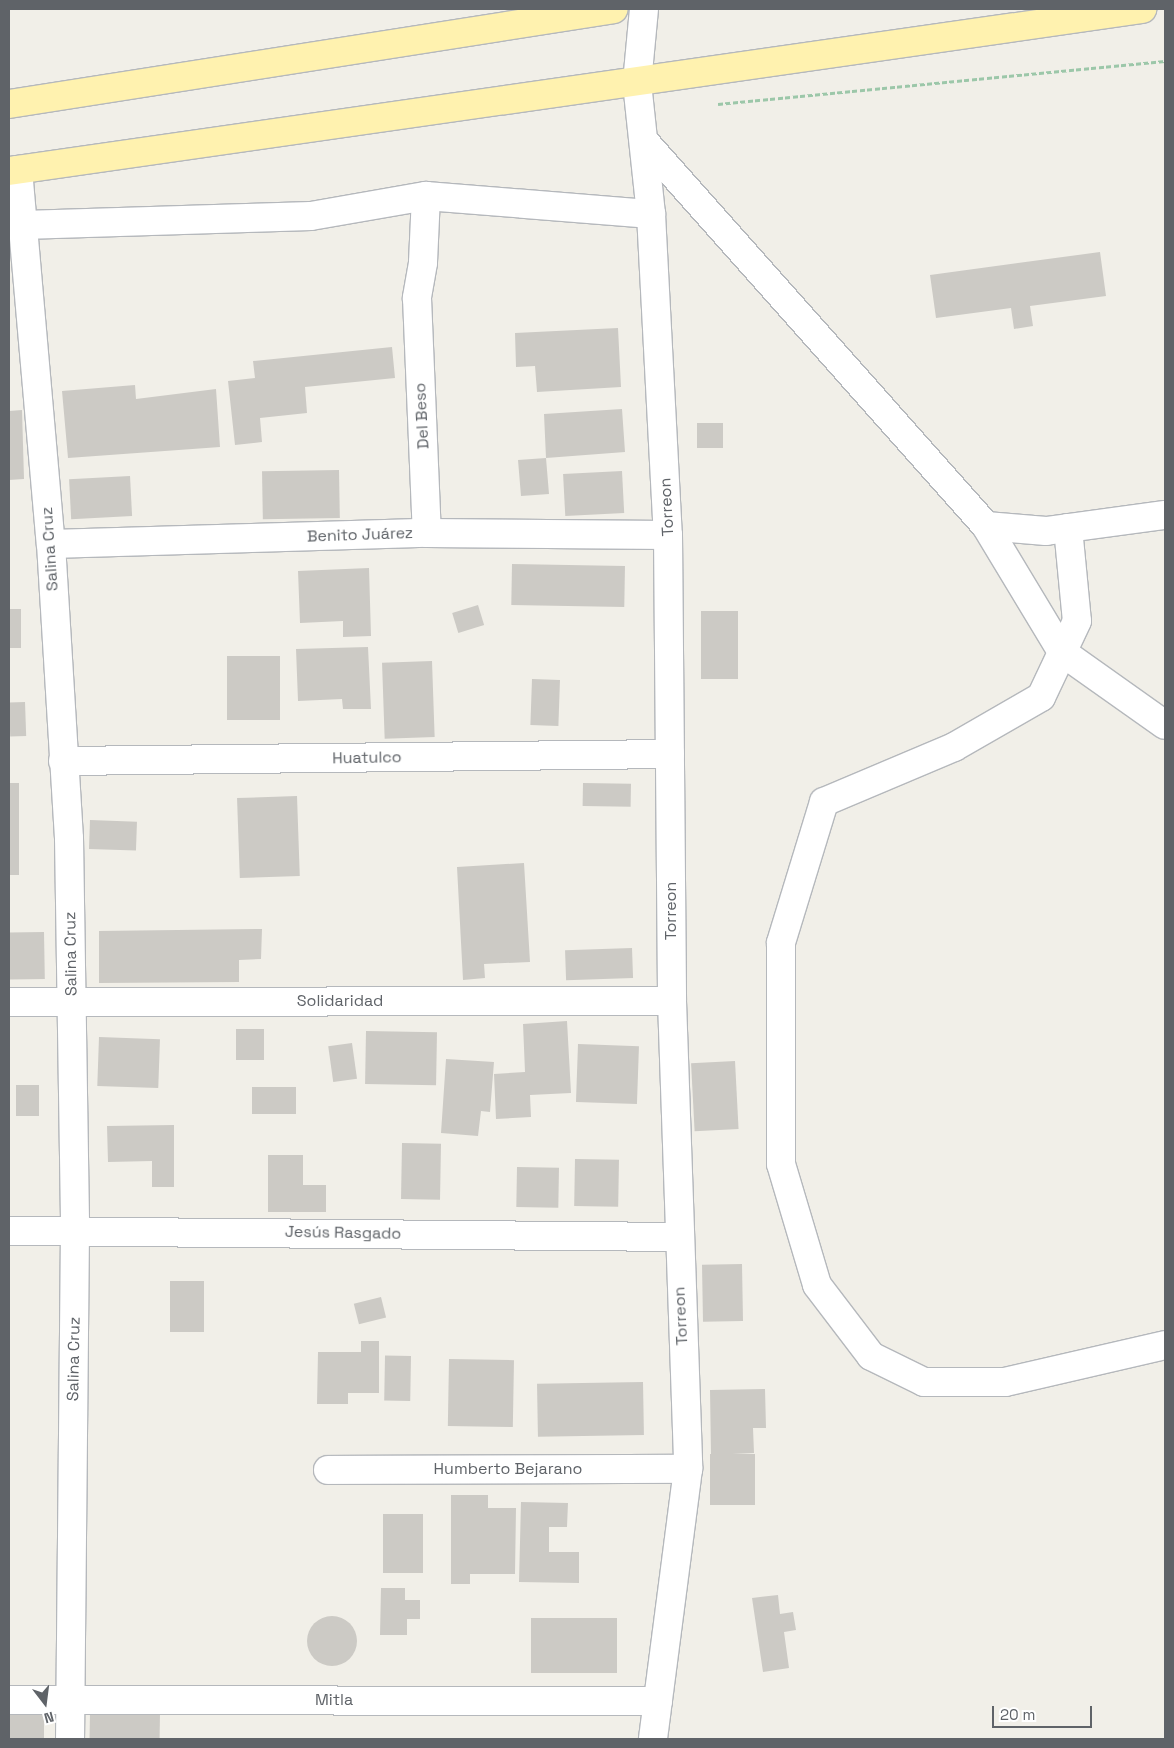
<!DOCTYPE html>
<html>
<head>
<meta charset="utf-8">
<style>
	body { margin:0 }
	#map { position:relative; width:1174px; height:1748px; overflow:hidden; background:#f1efe8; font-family:"Space Grotesk",sans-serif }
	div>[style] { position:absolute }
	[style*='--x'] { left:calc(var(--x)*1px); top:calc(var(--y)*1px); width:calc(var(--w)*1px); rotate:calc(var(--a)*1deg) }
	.building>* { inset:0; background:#cccac5; transform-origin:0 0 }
	.round { border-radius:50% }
	.path>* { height:3px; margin-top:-1.5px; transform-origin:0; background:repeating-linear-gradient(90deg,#9cc7a9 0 5px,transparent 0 7.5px) }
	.roads { filter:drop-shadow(1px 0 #b5b8bc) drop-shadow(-1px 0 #b5b8bc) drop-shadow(0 1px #b5b8bc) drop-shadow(0 -1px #b5b8bc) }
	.minor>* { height:28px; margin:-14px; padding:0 14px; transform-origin:14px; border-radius:14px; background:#fff }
	.major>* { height:28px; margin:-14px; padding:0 14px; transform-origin:14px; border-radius:14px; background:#fff2af }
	span { translate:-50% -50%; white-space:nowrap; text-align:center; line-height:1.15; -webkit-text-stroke:4px #fff; paint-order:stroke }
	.street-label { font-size:16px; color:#5f6368 }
	.frame { position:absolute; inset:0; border:10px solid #5f6368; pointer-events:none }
	.north { position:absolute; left:20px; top:1678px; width:50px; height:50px; -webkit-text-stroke:4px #fff; paint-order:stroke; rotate:165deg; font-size:14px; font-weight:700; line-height:20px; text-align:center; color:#5f6368 }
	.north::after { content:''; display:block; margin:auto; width:18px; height:22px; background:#5f6368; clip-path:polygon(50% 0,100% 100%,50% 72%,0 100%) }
	.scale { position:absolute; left:992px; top:1706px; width:100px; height:22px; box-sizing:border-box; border:2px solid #5f6368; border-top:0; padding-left:6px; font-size:15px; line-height:18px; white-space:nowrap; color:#5f6368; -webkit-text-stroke:4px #fff; paint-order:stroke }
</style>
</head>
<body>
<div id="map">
	<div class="building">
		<div style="clip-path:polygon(1100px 252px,1106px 296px,1030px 306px,1033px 326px,1014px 329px,1011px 308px,936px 318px,930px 275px)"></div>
		<div style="clip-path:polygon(618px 328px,621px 387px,537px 392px,535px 366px,516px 367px,515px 333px)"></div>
		<div style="clip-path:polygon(392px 347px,395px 378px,305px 387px,307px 413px,260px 418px,262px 442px,235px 445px,228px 381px,255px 378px,253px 361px)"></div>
		<div style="clip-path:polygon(135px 385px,136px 399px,216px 389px,220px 447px,68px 458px,62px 391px)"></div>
		<div style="clip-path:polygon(622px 409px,625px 452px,546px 458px,549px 494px,521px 496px,518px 460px,546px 458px,544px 414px)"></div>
		<div style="clip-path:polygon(22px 410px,24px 479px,9px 480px,9px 411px)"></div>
		<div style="left:697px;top:423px;width:26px;height:25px"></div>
		<div style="left:339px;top:470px;width:48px;height:77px;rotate:89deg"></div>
		<div style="left:622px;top:471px;width:42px;height:59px;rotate:87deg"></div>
		<div style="left:130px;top:476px;width:40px;height:61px;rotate:87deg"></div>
		<div style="left:512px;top:564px;width:113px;height:41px;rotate:1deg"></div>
		<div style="clip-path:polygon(369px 568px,371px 636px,343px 637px,343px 621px,300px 623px,298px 571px)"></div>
		<div style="left:478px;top:605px;width:21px;height:27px;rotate:73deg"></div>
		<div style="left:9px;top:609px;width:12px;height:39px"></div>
		<div style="left:701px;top:611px;width:37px;height:68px"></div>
		<div style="clip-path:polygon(368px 647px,371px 709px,343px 709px,342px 699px,298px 701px,296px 649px)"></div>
		<div style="left:227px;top:656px;width:53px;height:64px"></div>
		<div style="left:432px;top:661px;width:76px;height:50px;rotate:88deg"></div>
		<div style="left:532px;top:679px;width:28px;height:46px;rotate:2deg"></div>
		<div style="left:25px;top:702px;width:34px;height:16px;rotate:88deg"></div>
		<div style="left:9px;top:783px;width:10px;height:92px"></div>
		<div style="left:583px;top:783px;width:48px;height:23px;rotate:1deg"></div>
		<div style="left:297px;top:796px;width:80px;height:60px;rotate:88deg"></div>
		<div style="left:90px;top:820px;width:47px;height:29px;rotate:2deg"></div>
		<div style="clip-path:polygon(524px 863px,530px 962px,484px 964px,485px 978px,463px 980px,457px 867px)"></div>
		<div style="clip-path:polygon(262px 929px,261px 959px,239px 960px,239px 982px,99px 983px,99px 931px)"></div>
		<div style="left:44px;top:932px;width:47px;height:35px;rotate:89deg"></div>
		<div style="left:632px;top:948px;width:30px;height:67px;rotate:88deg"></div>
		<div style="clip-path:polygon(567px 1021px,571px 1093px,530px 1095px,531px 1117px,496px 1119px,494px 1074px,525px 1072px,523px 1024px)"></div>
		<div style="left:236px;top:1029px;width:28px;height:31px"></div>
		<div style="left:366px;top:1031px;width:71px;height:53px;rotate:1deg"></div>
		<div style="left:99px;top:1037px;width:61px;height:49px;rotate:2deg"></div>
		<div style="left:352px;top:1043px;width:36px;height:24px;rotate:82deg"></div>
		<div style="left:578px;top:1044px;width:61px;height:58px;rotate:2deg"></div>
		<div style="clip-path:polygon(446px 1059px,494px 1062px,490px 1112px,481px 1111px,478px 1136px,441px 1133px)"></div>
		<div style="left:735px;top:1061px;width:68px;height:44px;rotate:87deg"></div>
		<div style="left:16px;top:1085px;width:23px;height:31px"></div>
		<div style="left:252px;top:1087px;width:44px;height:27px"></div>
		<div style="clip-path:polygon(174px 1125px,174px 1187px,152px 1187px,152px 1161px,108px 1162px,107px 1126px)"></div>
		<div style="left:402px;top:1143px;width:39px;height:56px;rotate:1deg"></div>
		<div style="clip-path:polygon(268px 1155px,303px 1155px,303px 1185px,326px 1185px,326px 1212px,268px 1212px)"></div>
		<div style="left:575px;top:1159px;width:44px;height:47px;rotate:1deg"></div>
		<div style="left:517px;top:1167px;width:42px;height:40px;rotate:1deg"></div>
		<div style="left:742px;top:1264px;width:57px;height:40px;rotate:89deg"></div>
		<div style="left:170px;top:1281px;width:34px;height:51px"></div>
		<div style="left:381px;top:1297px;width:21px;height:28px;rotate:76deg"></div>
		<div style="clip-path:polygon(361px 1341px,379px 1341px,379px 1393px,348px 1393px,348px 1404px,317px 1404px,318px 1352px,361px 1352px)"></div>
		<div style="left:411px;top:1356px;width:45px;height:26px;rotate:91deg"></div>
		<div style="left:449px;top:1359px;width:65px;height:67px;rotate:1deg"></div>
		<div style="left:643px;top:1382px;width:53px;height:106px;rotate:89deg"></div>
		<div style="clip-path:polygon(765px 1389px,766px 1428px,753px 1428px,754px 1453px,711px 1455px,710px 1390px)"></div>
		<div style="left:755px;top:1454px;width:51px;height:45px;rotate:90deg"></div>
		<div style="clip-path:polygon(451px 1495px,488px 1495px,488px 1508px,516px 1508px,515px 1574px,470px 1574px,470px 1584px,451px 1584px)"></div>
		<div style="clip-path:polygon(521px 1502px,568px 1503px,567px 1527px,549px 1527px,549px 1552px,579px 1552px,579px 1583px,519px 1582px)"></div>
		<div style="left:383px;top:1514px;width:40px;height:59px"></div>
		<div style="clip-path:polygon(381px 1588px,405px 1588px,405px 1600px,420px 1600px,420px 1619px,407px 1619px,407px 1635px,380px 1635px)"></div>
		<div style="clip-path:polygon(778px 1595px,780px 1614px,793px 1612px,796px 1630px,784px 1632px,789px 1668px,763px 1672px,752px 1598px)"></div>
		<div class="round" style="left:307px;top:1616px;width:50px;height:50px"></div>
		<div style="left:617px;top:1618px;width:55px;height:86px;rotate:90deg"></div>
		<div style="left:90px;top:1713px;width:70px;height:26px;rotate:1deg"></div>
		<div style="left:9px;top:1715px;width:35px;height:24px"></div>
	</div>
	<div class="path">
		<div style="--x:718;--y:104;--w:449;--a:-5.5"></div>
	</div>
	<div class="roads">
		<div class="minor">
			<div style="--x:644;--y:9;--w:74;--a:95.4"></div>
			<div style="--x:637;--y:83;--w:132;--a:83.9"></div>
			<div style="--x:651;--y:214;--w:321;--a:87"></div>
			<div style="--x:668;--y:535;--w:466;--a:89.5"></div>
			<div style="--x:672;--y:1001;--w:468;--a:88"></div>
			<div style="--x:688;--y:1469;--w:272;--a:97.4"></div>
			<div style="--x:644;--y:141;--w:515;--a:48.38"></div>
			<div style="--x:986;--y:526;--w:60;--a:4.8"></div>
			<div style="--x:1046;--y:531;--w:120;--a:-7.7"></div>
			<div style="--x:18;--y:170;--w:375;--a:85"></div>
			<div style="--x:51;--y:544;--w:295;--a:86.5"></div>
			<div style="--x:69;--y:838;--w:392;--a:89.1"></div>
			<div style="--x:75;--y:1230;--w:509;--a:90.56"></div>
			<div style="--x:426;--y:196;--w:67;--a:92.6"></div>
			<div style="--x:423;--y:263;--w:36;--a:100"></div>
			<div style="--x:417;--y:298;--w:235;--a:87.6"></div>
			<div style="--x:23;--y:225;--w:288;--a:-1.8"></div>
			<div style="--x:311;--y:216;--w:117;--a:-9.9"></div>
			<div style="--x:426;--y:196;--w:226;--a:4.6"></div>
			<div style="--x:986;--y:526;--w:147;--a:58.9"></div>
			<div style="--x:1062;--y:652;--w:126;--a:35.3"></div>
			<div style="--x:1068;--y:528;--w:93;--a:84.5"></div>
			<div style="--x:1077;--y:621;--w:84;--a:115.3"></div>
			<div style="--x:1041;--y:697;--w:100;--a:150.1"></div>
			<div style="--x:954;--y:747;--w:141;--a:157.1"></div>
			<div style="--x:824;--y:802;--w:147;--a:107"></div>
			<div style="--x:781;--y:943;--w:221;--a:90"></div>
			<div style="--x:781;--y:1164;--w:126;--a:73.4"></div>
			<div style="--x:817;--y:1285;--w:89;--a:52.7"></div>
			<div style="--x:871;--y:1356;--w:59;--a:26.1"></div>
			<div style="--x:924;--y:1382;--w:81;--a:0"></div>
			<div style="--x:1005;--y:1382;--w:164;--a:-13"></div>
			<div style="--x:51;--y:544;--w:376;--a:-1.7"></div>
			<div style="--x:427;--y:533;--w:241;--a:0.5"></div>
			<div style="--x:63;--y:761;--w:607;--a:-0.66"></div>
			<div style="--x:9;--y:1002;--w:663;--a:-0.09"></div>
			<div style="--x:9;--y:1231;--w:669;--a:0.51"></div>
			<div style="--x:328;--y:1470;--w:360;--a:-0.2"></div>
			<div style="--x:9;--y:1700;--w:649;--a:0.09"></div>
		</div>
		<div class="major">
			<div style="--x:9;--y:104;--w:612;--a:-8.92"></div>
			<div style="--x:9;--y:171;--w:1145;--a:-8.14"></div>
		</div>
	</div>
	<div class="street-label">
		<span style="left:422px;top:416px;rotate:-93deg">Del Beso</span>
		<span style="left:667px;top:507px;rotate:-93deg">Torreon</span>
		<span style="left:360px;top:535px;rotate:-2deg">Benito Juárez</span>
		<span style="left:50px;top:549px;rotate:-94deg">Salina Cruz</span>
		<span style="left:367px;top:758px;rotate:-1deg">Huatulco</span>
		<span style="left:671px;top:911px;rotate:-90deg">Torreon</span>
		<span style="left:71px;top:954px;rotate:-91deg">Salina Cruz</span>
		<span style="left:340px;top:1001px">Solidaridad</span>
		<span style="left:343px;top:1233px;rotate:1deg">Jesús Rasgado</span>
		<span style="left:681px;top:1316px;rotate:-93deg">Torreon</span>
		<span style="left:74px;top:1359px;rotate:-89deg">Salina Cruz</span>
		<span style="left:508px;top:1469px">Humberto Bejarano</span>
		<span style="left:334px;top:1700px">Mitla</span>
	</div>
	<div class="frame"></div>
	<div class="north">N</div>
	<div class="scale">20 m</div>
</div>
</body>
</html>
